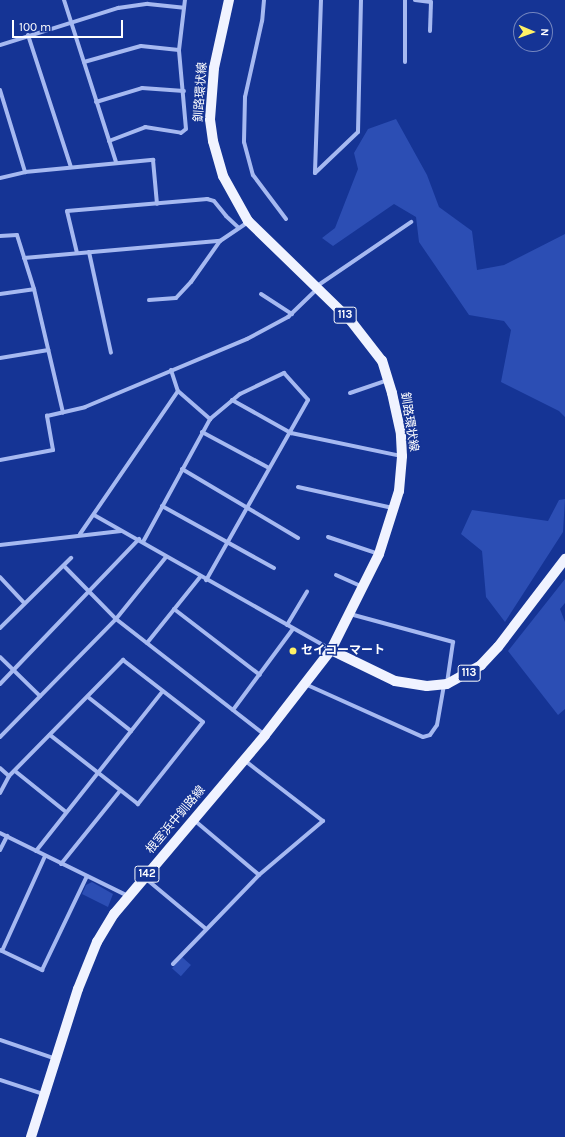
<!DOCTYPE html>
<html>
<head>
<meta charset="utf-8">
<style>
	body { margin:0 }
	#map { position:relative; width:565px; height:1137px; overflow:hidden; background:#153495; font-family:Karla,"Noto Sans JP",sans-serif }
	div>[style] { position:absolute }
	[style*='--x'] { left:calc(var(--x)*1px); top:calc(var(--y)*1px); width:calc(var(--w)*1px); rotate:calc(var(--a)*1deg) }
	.green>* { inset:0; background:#2c4eb4; transform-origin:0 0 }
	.street>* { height:4px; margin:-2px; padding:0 2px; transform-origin:2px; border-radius:2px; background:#a6b9f1 }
	.primary>* { height:10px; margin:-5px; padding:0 5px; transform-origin:5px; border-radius:5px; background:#f0f3ff }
	.dots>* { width:11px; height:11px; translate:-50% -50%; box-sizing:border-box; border:2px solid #153495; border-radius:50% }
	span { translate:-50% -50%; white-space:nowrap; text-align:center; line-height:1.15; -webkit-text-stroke:3px #153495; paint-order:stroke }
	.shield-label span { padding:1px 3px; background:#153495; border:1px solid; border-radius:3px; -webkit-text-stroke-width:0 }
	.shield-label { font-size:11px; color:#fff; font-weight:700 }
	.street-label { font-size:12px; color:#fff }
	.poi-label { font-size:12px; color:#fff; font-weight:700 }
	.left { translate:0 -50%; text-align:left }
	.north { position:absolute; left:513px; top:12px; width:40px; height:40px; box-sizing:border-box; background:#153495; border:1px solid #7385bf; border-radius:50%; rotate:92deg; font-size:11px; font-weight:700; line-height:16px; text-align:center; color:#fff }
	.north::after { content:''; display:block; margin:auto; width:14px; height:18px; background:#fff166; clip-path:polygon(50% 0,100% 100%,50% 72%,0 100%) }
	.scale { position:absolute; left:12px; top:20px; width:111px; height:18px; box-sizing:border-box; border:2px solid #fff; border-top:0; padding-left:5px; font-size:12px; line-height:14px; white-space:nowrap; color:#fff; -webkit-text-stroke:3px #153495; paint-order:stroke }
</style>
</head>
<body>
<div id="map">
	<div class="green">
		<div style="clip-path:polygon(396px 119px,427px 175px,439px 207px,472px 231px,477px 270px,504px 265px,565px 234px,565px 417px,559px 411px,501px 382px,511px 330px,504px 321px,469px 315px,419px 242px,416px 217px,394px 204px,333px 246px,322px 238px,335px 228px,358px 169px,354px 153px,368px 129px)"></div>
		<div style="clip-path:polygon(565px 499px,563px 532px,505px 622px,486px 597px,482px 551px,461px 534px,472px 510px,548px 521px,559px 500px)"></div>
		<div style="clip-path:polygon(565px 579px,565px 603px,560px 609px,565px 622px,565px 709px,558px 715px,508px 651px)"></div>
		<div style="clip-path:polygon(92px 882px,113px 894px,108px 907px,82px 894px,86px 885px)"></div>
		<div style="left:182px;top:957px;width:12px;height:15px;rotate:42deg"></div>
	</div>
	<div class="street">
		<div style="--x:64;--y:0;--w:170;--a:72.2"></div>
		<div style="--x:264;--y:0;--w:21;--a:95"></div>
		<div style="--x:262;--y:21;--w:78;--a:102.6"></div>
		<div style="--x:245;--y:97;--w:45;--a:91.3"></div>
		<div style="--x:244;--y:142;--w:34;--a:75"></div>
		<div style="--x:253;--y:175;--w:55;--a:53.1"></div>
		<div style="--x:321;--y:0;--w:173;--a:92"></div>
		<div style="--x:315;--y:173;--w:59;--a:-43.6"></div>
		<div style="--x:358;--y:132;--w:132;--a:-88.7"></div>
		<div style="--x:405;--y:0;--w:62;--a:90"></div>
		<div style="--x:415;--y:0;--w:16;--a:7"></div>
		<div style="--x:431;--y:2;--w:29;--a:92"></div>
		<div style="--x:28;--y:35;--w:139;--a:72"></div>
		<div style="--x:0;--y:45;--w:124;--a:-17.4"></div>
		<div style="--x:118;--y:8;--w:30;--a:-8"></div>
		<div style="--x:148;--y:4;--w:36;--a:6"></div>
		<div style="--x:84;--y:62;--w:59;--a:-15.7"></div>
		<div style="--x:141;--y:46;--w:38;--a:6"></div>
		<div style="--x:0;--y:90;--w:86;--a:73"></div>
		<div style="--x:96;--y:102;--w:48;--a:-16.9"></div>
		<div style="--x:142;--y:88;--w:42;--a:4.1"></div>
		<div style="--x:109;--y:141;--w:39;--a:-21"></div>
		<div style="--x:145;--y:127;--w:36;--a:9"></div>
		<div style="--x:181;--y:133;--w:6;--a:-39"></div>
		<div style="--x:186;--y:129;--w:79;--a:-95.1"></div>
		<div style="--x:179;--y:50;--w:50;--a:-83.2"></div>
		<div style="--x:0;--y:178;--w:26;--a:-13"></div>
		<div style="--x:25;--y:172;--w:129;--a:-5.4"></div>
		<div style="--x:153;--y:160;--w:44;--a:84.8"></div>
		<div style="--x:0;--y:236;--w:17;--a:-3"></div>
		<div style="--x:17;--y:235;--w:57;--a:72.5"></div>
		<div style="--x:34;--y:289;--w:127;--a:76.8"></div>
		<div style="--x:89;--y:252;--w:103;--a:77.7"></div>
		<div style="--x:77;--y:253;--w:43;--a:-103.4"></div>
		<div style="--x:67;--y:211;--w:141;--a:-4.9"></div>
		<div style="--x:207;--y:199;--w:7;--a:16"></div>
		<div style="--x:214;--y:201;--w:19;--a:51"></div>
		<div style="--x:226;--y:216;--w:16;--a:43"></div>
		<div style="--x:24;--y:258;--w:197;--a:-5"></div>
		<div style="--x:317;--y:286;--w:114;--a:-34.2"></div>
		<div style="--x:0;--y:294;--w:34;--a:-8"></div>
		<div style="--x:261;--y:294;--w:37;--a:33"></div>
		<div style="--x:149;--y:300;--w:27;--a:-4"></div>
		<div style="--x:176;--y:298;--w:22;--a:-47"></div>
		<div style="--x:191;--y:282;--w:50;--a:-54.7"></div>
		<div style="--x:220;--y:241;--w:34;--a:-34"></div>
		<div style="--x:0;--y:358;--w:49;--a:-9.5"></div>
		<div style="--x:171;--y:370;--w:22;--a:72"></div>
		<div style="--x:178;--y:391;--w:43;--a:41.2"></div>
		<div style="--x:350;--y:393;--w:39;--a:-19"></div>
		<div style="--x:232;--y:400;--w:68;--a:29.2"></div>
		<div style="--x:291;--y:433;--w:112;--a:11.8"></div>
		<div style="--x:202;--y:432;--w:76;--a:28.2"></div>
		<div style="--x:0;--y:460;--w:54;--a:-10.7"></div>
		<div style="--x:53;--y:450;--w:35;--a:-100"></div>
		<div style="--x:47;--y:416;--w:39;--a:-13"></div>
		<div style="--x:85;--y:407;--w:176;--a:-22.8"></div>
		<div style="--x:247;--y:339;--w:47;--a:-28.2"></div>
		<div style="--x:288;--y:317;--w:40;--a:-44"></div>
		<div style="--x:182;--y:469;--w:135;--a:30.7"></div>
		<div style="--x:298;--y:487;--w:97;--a:12.5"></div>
		<div style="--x:162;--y:506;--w:128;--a:29"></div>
		<div style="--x:94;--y:515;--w:271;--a:29.6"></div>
		<div style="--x:80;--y:534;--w:173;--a:-55.6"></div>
		<div style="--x:328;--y:537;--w:54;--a:18.4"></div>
		<div style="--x:143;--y:542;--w:140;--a:-61.4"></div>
		<div style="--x:210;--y:419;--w:39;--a:-40"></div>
		<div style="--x:240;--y:394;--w:49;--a:-25.5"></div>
		<div style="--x:284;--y:373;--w:36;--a:48"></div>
		<div style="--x:308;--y:400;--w:207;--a:119.5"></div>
		<div style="--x:0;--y:545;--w:122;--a:-6.6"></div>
		<div style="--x:64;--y:566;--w:74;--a:45.5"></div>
		<div style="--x:116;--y:619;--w:189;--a:37.9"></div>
		<div style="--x:336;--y:575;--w:27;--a:24"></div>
		<div style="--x:0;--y:577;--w:35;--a:47"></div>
		<div style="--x:174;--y:609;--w:108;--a:37.5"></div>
		<div style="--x:350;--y:614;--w:107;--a:15.2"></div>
		<div style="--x:453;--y:642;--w:41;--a:98.3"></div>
		<div style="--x:287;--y:625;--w:39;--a:-59"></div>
		<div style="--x:0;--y:628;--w:100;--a:-44.6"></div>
		<div style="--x:147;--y:643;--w:85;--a:-51.2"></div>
		<div style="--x:0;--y:657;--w:56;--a:44.3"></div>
		<div style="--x:0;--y:684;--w:201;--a:-46.2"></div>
		<div style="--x:305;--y:684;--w:129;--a:24.2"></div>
		<div style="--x:423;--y:737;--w:7;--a:-16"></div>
		<div style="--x:430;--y:735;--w:12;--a:-55"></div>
		<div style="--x:437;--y:725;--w:41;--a:-80.1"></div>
		<div style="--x:88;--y:697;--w:55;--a:38.3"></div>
		<div style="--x:233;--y:710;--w:101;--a:-53.5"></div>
		<div style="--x:0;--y:737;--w:165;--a:-45.5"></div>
		<div style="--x:116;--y:619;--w:80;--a:-51.1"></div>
		<div style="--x:0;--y:768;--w:12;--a:42"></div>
		<div style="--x:15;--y:771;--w:65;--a:38.8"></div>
		<div style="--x:0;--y:793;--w:19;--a:-62"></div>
		<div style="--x:9;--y:776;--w:163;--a:-45.5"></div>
		<div style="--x:123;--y:660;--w:101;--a:37.8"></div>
		<div style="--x:203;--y:722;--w:105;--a:128.4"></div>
		<div style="--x:138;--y:804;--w:112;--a:-141.9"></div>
		<div style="--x:194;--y:820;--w:85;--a:40.2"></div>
		<div style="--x:0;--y:833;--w:143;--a:26.2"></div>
		<div style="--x:0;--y:850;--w:16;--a:-63"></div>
		<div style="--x:36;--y:851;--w:204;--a:-51.6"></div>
		<div style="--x:61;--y:864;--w:94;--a:-51.1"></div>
		<div style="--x:145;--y:878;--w:78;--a:39.8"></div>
		<div style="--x:0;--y:950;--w:47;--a:25.5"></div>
		<div style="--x:42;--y:970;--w:104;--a:-64.4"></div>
		<div style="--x:2;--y:951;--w:104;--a:-65.6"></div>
		<div style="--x:173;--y:964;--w:124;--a:-46"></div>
		<div style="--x:259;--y:875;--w:84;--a:-40.2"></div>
		<div style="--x:323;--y:821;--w:100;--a:-142.3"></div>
		<div style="--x:0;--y:1040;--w:59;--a:18.7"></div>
		<div style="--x:0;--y:1080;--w:45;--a:18"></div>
	</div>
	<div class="primary">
		<div style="--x:331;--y:650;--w:71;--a:25.8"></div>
		<div style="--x:395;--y:681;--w:32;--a:9"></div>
		<div style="--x:427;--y:686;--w:20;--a:-6"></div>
		<div style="--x:447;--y:684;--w:39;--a:-29"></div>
		<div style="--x:481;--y:665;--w:25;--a:-47"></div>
		<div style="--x:498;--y:647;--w:111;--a:-52.7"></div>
		<div style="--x:31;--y:1137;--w:155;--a:-72.4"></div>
		<div style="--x:78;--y:989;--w:51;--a:-68"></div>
		<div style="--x:97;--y:942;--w:33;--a:-59"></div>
		<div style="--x:114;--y:914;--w:234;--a:-49.8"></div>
		<div style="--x:265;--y:735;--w:108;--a:-52.2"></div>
		<div style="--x:331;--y:650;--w:107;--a:-63.4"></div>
		<div style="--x:379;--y:554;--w:66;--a:-72.4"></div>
		<div style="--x:399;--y:491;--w:35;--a:-85"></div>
		<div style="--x:402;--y:456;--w:22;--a:-93"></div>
		<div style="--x:401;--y:434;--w:42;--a:-102.4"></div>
		<div style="--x:392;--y:393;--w:34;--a:-107"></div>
		<div style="--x:382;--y:361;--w:51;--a:-127.8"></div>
		<div style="--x:351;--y:321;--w:144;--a:-135.8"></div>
		<div style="--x:248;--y:221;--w:51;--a:-119.1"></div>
		<div style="--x:223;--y:176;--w:36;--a:-106"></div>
		<div style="--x:213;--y:141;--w:22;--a:-98"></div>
		<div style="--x:210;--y:119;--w:51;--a:-85.5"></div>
		<div style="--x:214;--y:68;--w:70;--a:-77.6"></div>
	</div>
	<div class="dots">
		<div style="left:293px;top:651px;background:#fff166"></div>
	</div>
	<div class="shield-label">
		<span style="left:345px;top:315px">113</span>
		<span style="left:469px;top:673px">113</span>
		<span style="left:147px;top:874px">142</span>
	</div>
	<div class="street-label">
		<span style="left:201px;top:92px;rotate:-86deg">釧路環状線</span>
		<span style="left:409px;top:422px;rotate:81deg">釧路環状線</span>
		<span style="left:176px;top:820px;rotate:-50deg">根室浜中釧路線</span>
	</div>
	<div class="poi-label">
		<span class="left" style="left:301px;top:651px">セイコーマート</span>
	</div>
	<div class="north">N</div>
	<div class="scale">100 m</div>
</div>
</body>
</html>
